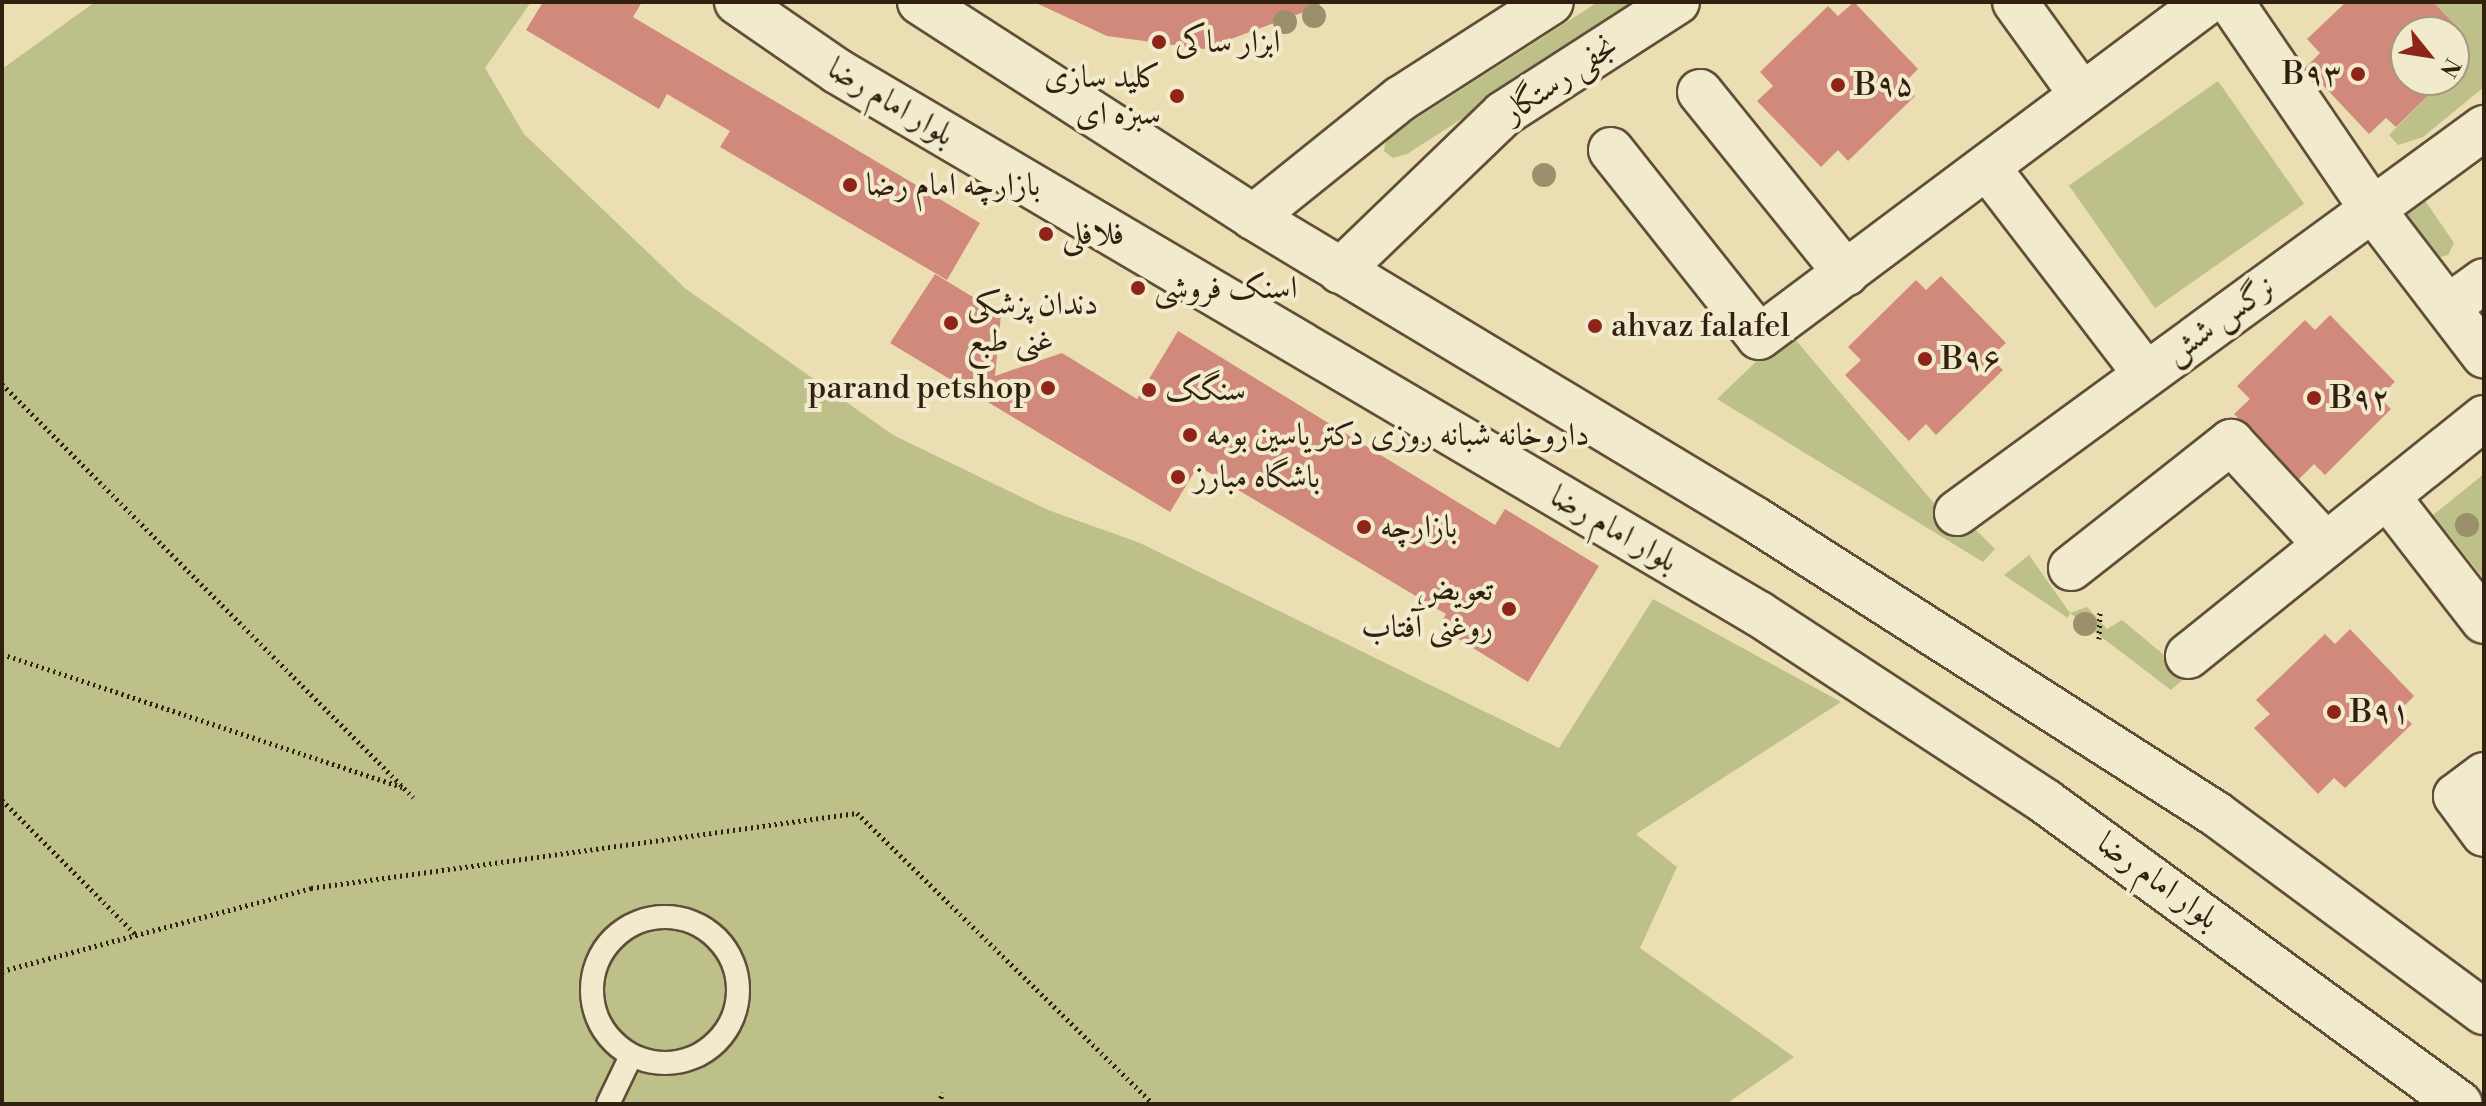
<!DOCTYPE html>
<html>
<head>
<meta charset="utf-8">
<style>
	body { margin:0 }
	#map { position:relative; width:2486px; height:1106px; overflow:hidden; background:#ebdeb2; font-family:"Libre Bodoni",Amiri,serif }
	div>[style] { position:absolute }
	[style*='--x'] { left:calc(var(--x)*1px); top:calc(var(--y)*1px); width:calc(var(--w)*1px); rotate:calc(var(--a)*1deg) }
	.green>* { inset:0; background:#bdc088; transform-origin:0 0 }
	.building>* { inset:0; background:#d0897b }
	.path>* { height:5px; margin-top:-2.5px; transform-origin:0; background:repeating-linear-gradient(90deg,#311f0f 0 2px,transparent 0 6px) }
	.roads { filter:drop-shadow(2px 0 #604f38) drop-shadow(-2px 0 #604f38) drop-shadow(0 2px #604f38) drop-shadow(0 -2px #604f38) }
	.lane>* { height:22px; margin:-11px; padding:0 11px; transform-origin:11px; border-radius:11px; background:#f2eacd }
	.lane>.ring { margin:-11px; padding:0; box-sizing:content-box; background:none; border:22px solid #f2eacd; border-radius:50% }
	.street>* { height:44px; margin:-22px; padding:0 22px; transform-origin:22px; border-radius:22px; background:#f2eacd }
	.secondary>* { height:44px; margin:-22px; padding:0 22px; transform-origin:22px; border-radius:22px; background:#f2eacd }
	.trees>* { width:24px; height:24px; margin:-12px; border-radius:50%; background:#9c8f6c }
	.dots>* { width:22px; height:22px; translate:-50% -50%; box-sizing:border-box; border:4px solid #f2eacd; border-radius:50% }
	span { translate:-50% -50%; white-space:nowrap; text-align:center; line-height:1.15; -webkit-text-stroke:8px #f2eacd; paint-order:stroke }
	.poi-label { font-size:32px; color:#311f0f }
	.left { translate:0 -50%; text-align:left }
	.right { translate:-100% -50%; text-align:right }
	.street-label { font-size:32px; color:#311f0f }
	.frame { position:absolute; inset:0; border:4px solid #311f0f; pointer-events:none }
	.north { position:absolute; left:2390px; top:16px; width:80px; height:80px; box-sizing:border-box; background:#f2eacd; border:2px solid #a59981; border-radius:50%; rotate:120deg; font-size:22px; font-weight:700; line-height:32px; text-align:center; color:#311f0f }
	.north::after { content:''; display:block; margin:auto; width:28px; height:36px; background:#8f2418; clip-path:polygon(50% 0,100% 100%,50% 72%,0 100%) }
</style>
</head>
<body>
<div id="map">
	<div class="green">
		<div style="clip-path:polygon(95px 2px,531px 2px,485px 68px,524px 134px,686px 289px,893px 435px,1048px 510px,1140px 543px,1559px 748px,1653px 599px,1841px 702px,1636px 834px,1677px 867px,1640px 948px,1794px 1057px,1726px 1104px,2px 1104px,2px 69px)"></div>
		<div style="clip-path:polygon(1598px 2px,1644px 2px,1407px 154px,1393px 158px,1384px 151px,1386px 138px)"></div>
		<div style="clip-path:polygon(2433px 2px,2484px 2px,2484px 87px,2423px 137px,2398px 145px,2389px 135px,2444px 80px,2454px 80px,2462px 63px,2454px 47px,2465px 35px)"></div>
		<div style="left:2218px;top:81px;width:150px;height:182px;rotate:55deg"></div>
		<div style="clip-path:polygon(2422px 196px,2454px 243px,2448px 255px,2437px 258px,2408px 223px,2406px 210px)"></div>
		<div style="clip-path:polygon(1788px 331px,1961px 535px,1976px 530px,1995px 549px,1983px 562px,1717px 399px)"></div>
		<div style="clip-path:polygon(2484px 474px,2484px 579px,2433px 515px)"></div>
		<div style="clip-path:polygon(2029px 555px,2070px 613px,2087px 607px,2107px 629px,2122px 620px,2188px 675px,2171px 690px,2070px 613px,2068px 618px,2004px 575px)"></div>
	</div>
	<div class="building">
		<div style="clip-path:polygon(543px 2px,642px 2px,633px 17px,980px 223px,947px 280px,720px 147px,730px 131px,667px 94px,659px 109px,526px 30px)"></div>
		<div style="clip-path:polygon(1034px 2px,1319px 2px,1320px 6px,1204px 49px,1107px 36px)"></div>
		<div style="clip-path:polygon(1854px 2px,1918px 69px,1903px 84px,1915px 96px,1848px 161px,1838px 150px,1821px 167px,1757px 101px,1773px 86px,1760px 72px,1828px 6px,1838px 16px)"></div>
		<div style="clip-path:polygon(2346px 2px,2433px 2px,2465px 35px,2454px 47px,2454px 32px,2406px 32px,2406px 80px,2444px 80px,2396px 127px,2386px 118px,2369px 134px,2306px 67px,2320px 53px,2307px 39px)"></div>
		<div style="clip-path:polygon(935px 274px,1001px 314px,995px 376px,1062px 353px,1137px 399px,1178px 331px,1495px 525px,1505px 509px,1599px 566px,1528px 682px,1439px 627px,1446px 614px,1198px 466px,1170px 512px,890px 343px)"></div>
		<div style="clip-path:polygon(1941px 276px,2006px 343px,1990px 357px,2003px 370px,1936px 435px,1926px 424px,1909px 441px,1845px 375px,1861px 360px,1848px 347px,1916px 280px,1926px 290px)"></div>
		<div style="clip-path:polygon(2330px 315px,2395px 382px,2379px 397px,2391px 409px,2325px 475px,2314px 464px,2299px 479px,2234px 414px,2250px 399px,2237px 386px,2305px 320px,2315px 330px)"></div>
		<div style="clip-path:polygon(2350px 629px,2414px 696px,2399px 711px,2412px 724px,2345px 788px,2334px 778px,2318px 794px,2254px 728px,2270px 714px,2256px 700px,2325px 634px,2335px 644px)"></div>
	</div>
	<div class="path">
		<div style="--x:2;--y:384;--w:583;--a:45.14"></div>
		<div style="--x:2099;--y:639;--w:29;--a:-88"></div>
		<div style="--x:2;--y:654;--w:422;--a:18.4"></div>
		<div style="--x:2;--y:800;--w:189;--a:45.2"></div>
		<div style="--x:2;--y:971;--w:320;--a:-15"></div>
		<div style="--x:311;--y:888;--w:551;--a:-7.82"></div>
		<div style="--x:857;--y:813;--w:415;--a:44.5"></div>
		<div style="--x:940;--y:1104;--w:12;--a:-81"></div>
	</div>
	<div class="roads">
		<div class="lane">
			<div class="ring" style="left:592px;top:917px;width:124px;height:124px"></div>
			<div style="--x:608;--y:1104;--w:53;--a:-64.4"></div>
		</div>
		<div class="street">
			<div style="--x:2015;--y:2;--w:111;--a:54.2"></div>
			<div style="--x:2231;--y:2;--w:252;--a:55.7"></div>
			<div style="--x:2373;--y:210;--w:183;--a:52.6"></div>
			<div style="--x:1700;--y:92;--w:233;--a:51.1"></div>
			<div style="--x:1611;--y:150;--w:238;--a:51.6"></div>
			<div style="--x:1759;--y:337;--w:559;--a:-36.79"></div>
			<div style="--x:1987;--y:167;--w:261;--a:52.5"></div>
			<div style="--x:1253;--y:217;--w:189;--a:-38.8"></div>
			<div style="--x:1400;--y:99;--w:179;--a:-32.7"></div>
			<div style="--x:1340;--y:271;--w:226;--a:-43.9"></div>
			<div style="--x:1503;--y:114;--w:207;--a:-32.8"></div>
			<div style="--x:2448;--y:307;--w:44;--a:-35.8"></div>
			<div style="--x:2387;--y:496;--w:158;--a:52.2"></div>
			<div style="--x:1957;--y:513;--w:653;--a:-36.15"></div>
			<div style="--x:2071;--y:568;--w:204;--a:-38.2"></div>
			<div style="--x:2231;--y:442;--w:140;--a:47.3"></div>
			<div style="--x:2188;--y:656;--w:380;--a:-38.8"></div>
			<div style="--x:2484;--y:775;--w:35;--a:143"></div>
			<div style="--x:2456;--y:796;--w:47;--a:53.6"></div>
		</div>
		<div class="secondary">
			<div style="--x:737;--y:2;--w:121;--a:34.6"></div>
			<div style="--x:837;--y:71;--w:1070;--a:30.5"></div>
			<div style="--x:1759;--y:614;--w:343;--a:33.2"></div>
			<div style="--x:2046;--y:802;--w:512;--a:36.11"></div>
			<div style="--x:920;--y:2;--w:396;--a:32.8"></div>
			<div style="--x:1253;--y:217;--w:587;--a:31.06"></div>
			<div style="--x:1756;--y:520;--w:546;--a:32.58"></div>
			<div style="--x:2216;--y:814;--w:333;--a:36.5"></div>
		</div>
	</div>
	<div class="trees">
		<div style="left:1314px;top:16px"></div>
		<div style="left:1285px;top:22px"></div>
		<div style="left:1544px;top:175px"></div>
		<div style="left:2467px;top:525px"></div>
		<div style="left:2085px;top:624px"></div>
	</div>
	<div class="dots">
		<div style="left:1159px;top:42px;background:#8f2418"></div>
		<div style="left:2358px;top:74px;background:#8f2418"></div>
		<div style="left:1838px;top:85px;background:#8f2418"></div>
		<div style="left:1177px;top:96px;background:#8f2418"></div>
		<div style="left:850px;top:185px;background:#8f2418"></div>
		<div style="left:1046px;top:234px;background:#8f2418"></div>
		<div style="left:1138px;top:288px;background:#8f2418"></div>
		<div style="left:951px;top:323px;background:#8f2418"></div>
		<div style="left:1595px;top:326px;background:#8f2418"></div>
		<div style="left:1925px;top:359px;background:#8f2418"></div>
		<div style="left:1048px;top:388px;background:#8f2418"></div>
		<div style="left:1149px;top:390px;background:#8f2418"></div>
		<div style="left:2314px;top:398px;background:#8f2418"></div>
		<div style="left:1190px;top:435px;background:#8f2418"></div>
		<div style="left:1178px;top:477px;background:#8f2418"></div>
		<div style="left:1364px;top:527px;background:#8f2418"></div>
		<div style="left:1509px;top:609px;background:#8f2418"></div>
		<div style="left:2334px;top:712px;background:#8f2418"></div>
	</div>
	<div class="poi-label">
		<span class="left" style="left:1175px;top:42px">ابزار ساکی</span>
		<span class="right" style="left:2342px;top:74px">B۹۳</span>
		<span class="right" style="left:1161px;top:96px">کلید سازی<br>سبزه ای</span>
		<span class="left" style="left:1854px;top:85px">B۹۵</span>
		<span class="left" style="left:866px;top:185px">بازارچه امام رضا</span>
		<span class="left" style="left:1062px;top:234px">فلافلی</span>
		<span class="left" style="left:1154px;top:288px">اسنک فروشی</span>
		<span class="left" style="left:967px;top:323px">دندان پزشکی<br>غنی طبع</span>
		<span class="left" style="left:1611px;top:326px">ahvaz falafel</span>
		<span class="left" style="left:1941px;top:359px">B۹۶</span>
		<span class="right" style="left:1032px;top:388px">parand petshop</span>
		<span class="left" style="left:1165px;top:390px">سنگک</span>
		<span class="left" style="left:2330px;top:398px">B۹۲</span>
		<span class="left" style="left:1206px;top:435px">داروخانه شبانه روزی دكتر ياسين بومه</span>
		<span class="left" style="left:1194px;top:477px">باشگاه مبارز</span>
		<span class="left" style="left:1380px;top:527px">بازارچه</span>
		<span class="right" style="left:1493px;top:609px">تعویض<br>روغنی آفتاب</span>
		<span class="left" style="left:2350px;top:712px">B۹۱</span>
	</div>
	<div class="street-label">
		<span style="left:1560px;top:79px;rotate:-34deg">نجفی رستگار</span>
		<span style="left:891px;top:102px;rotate:31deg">بلوار امام رضا</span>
		<span style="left:2220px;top:320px;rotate:-36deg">نرگس شش</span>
		<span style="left:1614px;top:529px;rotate:30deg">بلوار امام رضا</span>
		<span style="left:2158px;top:881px;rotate:36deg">بلوار امام رضا</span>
	</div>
	<div class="frame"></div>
	<div class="north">N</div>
</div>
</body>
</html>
